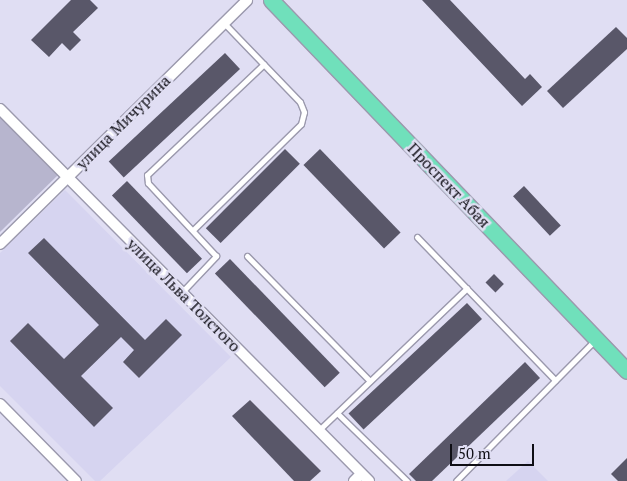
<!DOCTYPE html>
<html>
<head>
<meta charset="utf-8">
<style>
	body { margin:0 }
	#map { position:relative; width:627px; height:481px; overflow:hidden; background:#e0def3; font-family:"PT Serif",serif }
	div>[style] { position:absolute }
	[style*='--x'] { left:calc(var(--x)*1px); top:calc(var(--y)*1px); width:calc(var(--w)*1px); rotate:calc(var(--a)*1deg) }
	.built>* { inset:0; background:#d6d4f0 }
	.green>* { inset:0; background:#b7b5ce }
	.building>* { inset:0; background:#595769; transform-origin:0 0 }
	.roads { filter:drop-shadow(1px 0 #9b99ad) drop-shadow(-1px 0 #9b99ad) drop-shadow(0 1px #9b99ad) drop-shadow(0 -1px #9b99ad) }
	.lane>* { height:5px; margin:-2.5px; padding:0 2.5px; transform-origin:2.5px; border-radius:2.5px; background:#fff }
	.street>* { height:10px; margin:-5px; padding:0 5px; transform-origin:5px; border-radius:5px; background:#fff }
	.primary>* { height:15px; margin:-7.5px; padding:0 7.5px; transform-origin:7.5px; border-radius:7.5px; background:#70e0bb }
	span { translate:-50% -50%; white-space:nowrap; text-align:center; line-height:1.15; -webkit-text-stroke:5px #e0def3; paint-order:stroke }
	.street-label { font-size:16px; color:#0f0e15 }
	.scale { position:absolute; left:450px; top:444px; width:84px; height:22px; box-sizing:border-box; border:2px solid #0f0e15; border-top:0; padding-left:6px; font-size:15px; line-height:18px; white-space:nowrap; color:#0f0e15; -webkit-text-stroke:4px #e0def3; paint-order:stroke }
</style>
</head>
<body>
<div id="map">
	<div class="built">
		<div style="clip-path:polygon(65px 190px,231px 357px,100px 481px,95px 481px,0 386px,0 253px)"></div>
		<div style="clip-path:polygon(528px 461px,548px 481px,506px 481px)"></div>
	</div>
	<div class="green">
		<div style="clip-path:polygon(0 116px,58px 175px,0 232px)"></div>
	</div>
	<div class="building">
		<div style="clip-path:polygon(71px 0,90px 0,98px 8px,73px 32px,81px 40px,70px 51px,62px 43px,49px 57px,31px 40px)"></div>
		<div style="clip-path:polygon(422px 0,450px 0,525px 79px,530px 74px,542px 87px,522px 106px)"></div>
		<div style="clip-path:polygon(616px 27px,627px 38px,627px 49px,563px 108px,547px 91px)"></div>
		<div style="left:225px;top:53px;width:22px;height:159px;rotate:47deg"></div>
		<div style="left:285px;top:149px;width:21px;height:112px;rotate:45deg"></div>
		<div style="left:320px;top:149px;width:116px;height:23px;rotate:46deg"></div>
		<div style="left:127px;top:181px;width:108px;height:21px;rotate:46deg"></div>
		<div style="left:524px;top:186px;width:54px;height:15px;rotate:47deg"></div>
		<div style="clip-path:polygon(44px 238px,145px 340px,166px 319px,182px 335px,139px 378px,123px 362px,134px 350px,121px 337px,81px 376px,113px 408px,94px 427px,10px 341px,28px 323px,64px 359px,99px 325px,28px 253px)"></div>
		<div style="left:230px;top:259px;width:158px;height:21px;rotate:46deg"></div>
		<div style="left:494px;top:274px;width:14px;height:12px;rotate:45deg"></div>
		<div style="left:467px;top:303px;width:22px;height:162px;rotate:47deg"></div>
		<div style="clip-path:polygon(525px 362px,540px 378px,432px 481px,416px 481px,409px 474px)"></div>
		<div style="clip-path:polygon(250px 400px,321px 471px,310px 481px,294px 481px,232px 416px)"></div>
		<div style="clip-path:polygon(627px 458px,627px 481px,618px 481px,611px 474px)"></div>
	</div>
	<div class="roads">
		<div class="lane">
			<div style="--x:193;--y:230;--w:151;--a:-44.5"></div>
			<div style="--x:301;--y:124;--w:12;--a:-76"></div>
			<div style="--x:304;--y:112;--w:11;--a:-112"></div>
			<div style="--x:300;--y:102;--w:110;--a:-133.9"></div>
			<div style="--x:417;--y:237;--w:199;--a:46"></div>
			<div style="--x:247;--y:256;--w:175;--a:45.5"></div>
			<div style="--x:182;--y:292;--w:50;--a:-46.6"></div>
			<div style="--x:216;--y:256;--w:100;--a:-133"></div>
			<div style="--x:148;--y:183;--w:8;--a:-97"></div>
			<div style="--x:147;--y:175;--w:161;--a:-43.5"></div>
			<div style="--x:337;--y:413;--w:98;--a:44.2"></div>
			<div style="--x:319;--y:430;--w:205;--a:-43.8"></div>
			<div style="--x:456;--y:481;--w:197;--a:-45.4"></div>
		</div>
		<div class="street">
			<div style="--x:0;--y:109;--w:524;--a:45.23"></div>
			<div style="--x:0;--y:244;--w:347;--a:-44.6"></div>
			<div style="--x:0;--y:404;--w:108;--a:45.4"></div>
			<div style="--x:354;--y:481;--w:10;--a:-45"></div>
		</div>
		<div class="primary">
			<div style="--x:271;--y:0;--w:514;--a:46.18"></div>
		</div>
	</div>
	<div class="street-label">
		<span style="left:123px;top:122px;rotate:-45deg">улица Мичурина</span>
		<span style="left:449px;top:185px;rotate:46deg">Проспект Абая</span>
		<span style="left:184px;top:295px;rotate:45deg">улица Льва Толстого</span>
	</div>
	<div class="scale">50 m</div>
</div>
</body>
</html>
